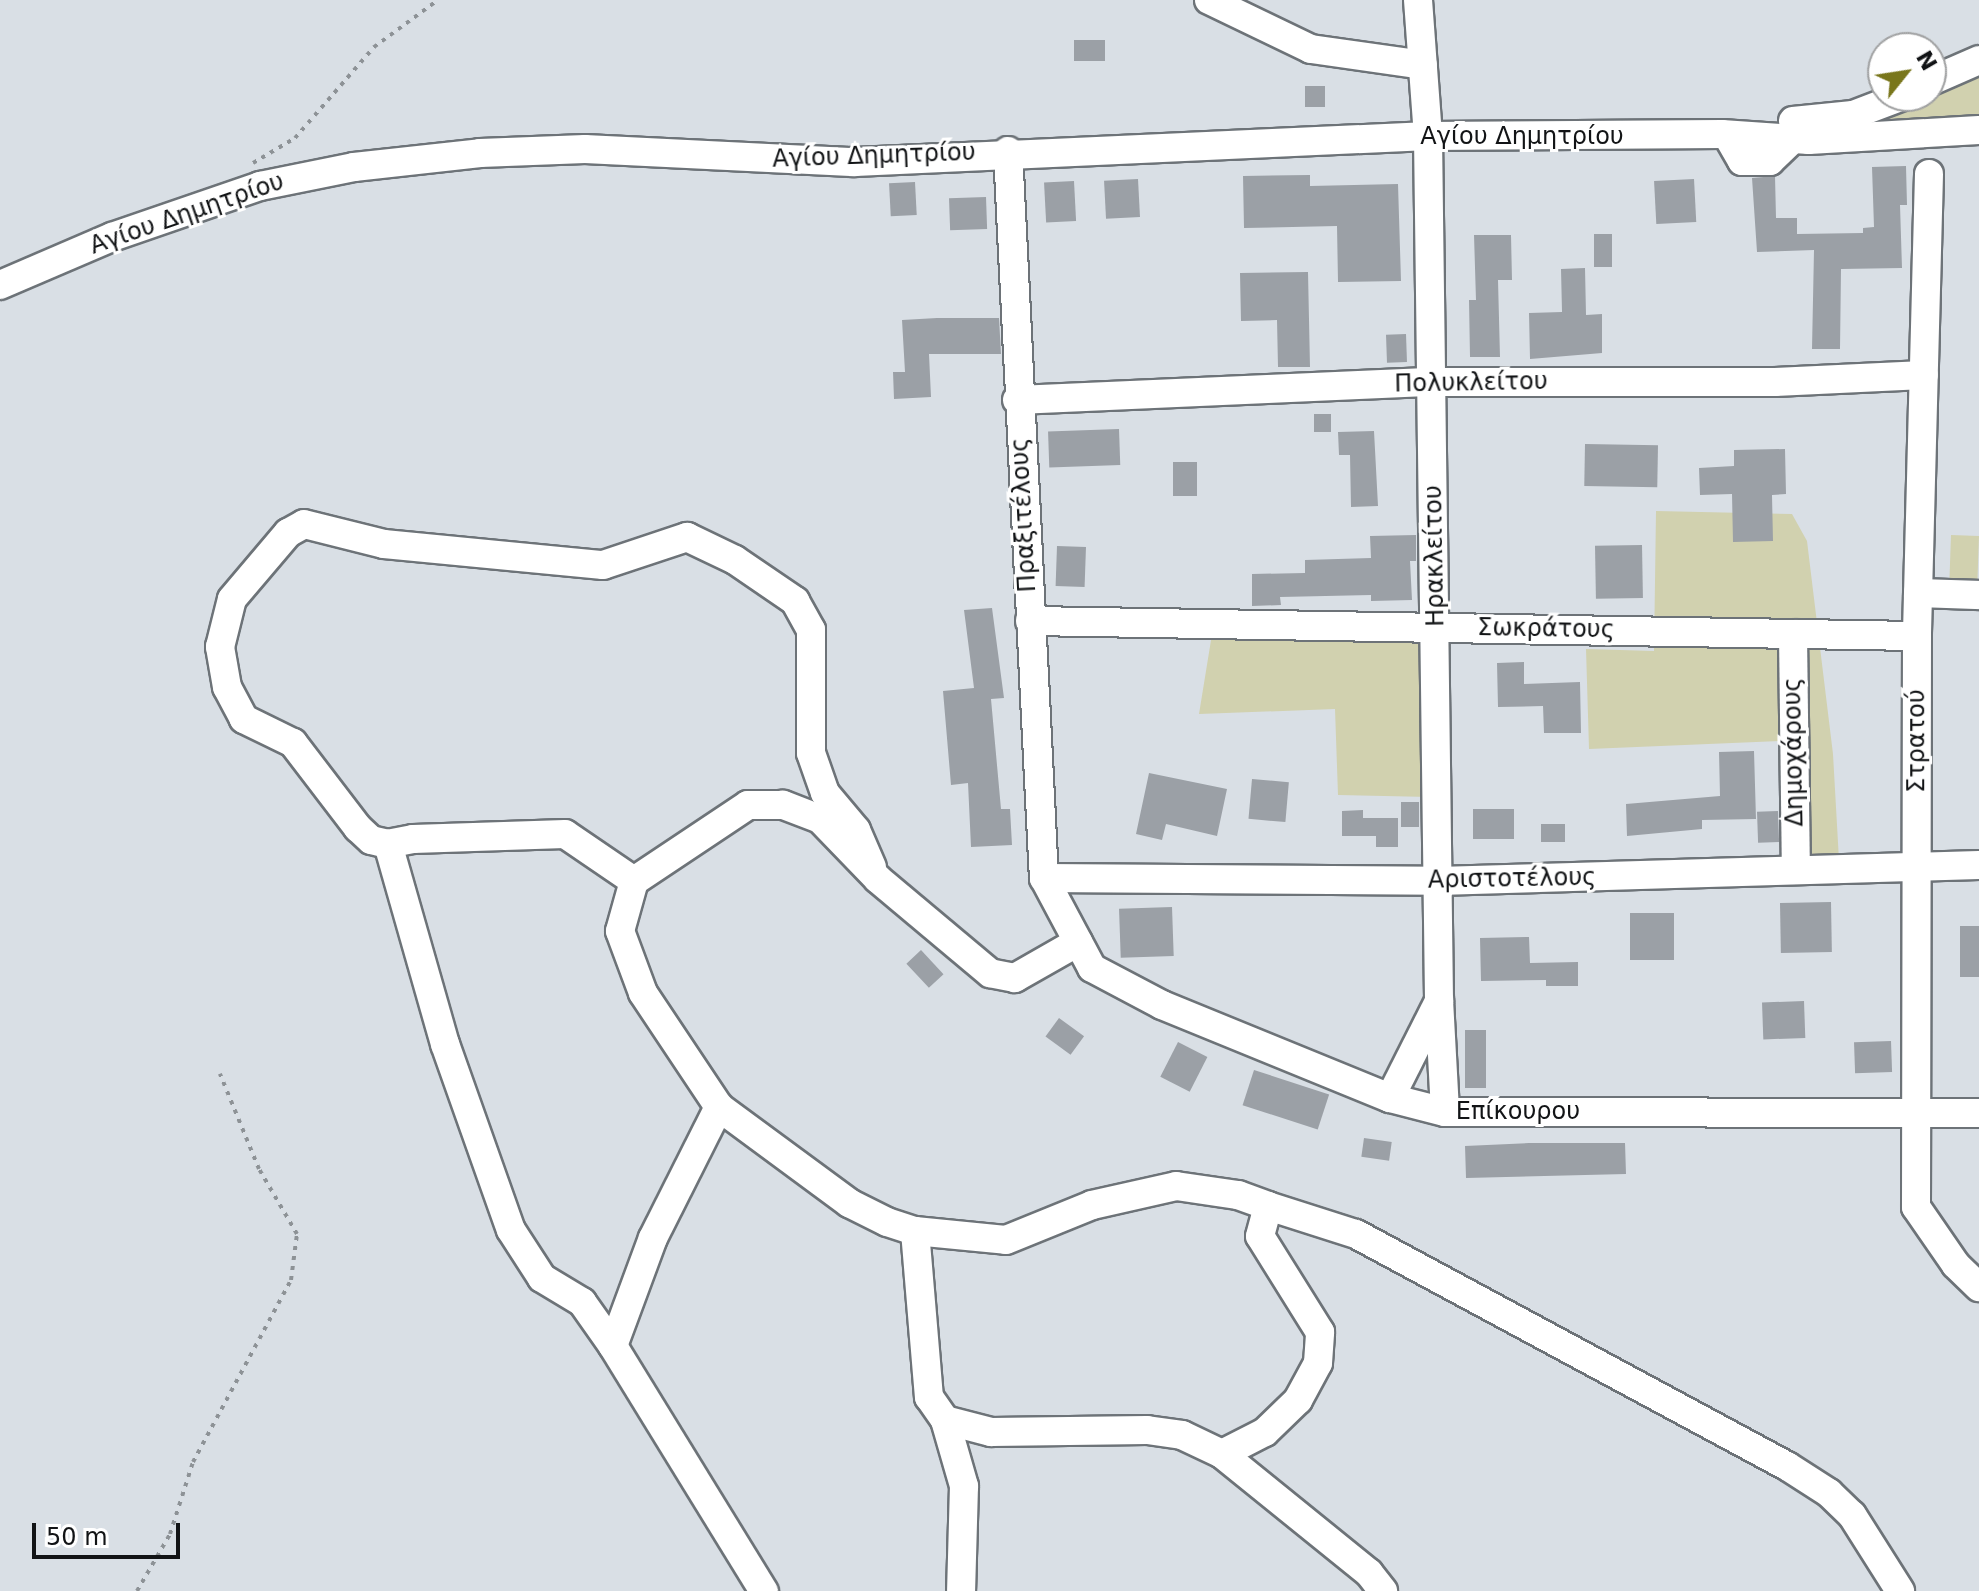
<!DOCTYPE html>
<html>
<head>
<meta charset="utf-8">
<style>
	body { margin:0 }
	#map { position:relative; width:1979px; height:1591px; overflow:hidden; background:#d9dfe5; font-family:"DejaVu Sans",sans-serif }
	div>[style] { position:absolute }
	[style*='--x'] { left:calc(var(--x)*1px); top:calc(var(--y)*1px); width:calc(var(--w)*1px); rotate:calc(var(--a)*1deg) }
	.green>* { inset:0; background:#d1d1af; transform-origin:0 0 }
	.building>* { inset:0; background:#9ba0a6; transform-origin:0 0 }
	.path>* { height:4px; margin-top:-2px; transform-origin:0; background:repeating-linear-gradient(90deg,#8d9296 0 4px,transparent 0 10px) }
	.roads { filter:drop-shadow(2px 0 #6d7378) drop-shadow(-2px 0 #6d7378) drop-shadow(0 2px #6d7378) drop-shadow(0 -2px #6d7378) }
	.minor>* { height:28px; margin:-14px; padding:0 14px; transform-origin:14px; border-radius:14px; background:#fff }
	span { translate:-50% -50%; white-space:nowrap; text-align:center; line-height:1.15; -webkit-text-stroke:6px #fff; paint-order:stroke }
	.street-label { font-size:24px; color:#121416 }
	.north { position:absolute; left:1867px; top:32px; width:80px; height:80px; box-sizing:border-box; background:#fff; border:2px solid #a0a1a2; border-radius:50%; rotate:60deg; font-size:22px; font-weight:700; line-height:32px; text-align:center; color:#121416 }
	.north::after { content:''; display:block; margin:auto; width:28px; height:36px; background:#79761b; clip-path:polygon(50% 0,100% 100%,50% 72%,0 100%) }
	.scale { position:absolute; left:32px; top:1523px; width:148px; height:36px; box-sizing:border-box; border:4px solid #121416; border-top:0; padding-left:10px; font-size:24px; line-height:28px; white-space:nowrap; color:#121416; -webkit-text-stroke:6px #fff; paint-order:stroke }
</style>
</head>
<body>
<div id="map">
	<div class="green">
		<div style="clip-path:polygon(1979px 76px,1979px 118px,1870px 128px,1959px 83px)"></div>
		<div style="clip-path:polygon(1656px 511px,1792px 514px,1807px 541px,1833px 754px,1840px 878px,1786px 880px,1782px 741px,1589px 749px,1586px 649px,1654px 651px)"></div>
		<div style="left:1951px;top:535px;width:28px;height:50px;rotate:2deg"></div>
		<div style="clip-path:polygon(1212px 634px,1441px 637px,1430px 797px,1338px 795px,1335px 709px,1199px 714px)"></div>
	</div>
	<div class="building">
		<div style="left:1105px;top:40px;width:21px;height:31px;rotate:90deg"></div>
		<div style="left:1305px;top:86px;width:20px;height:21px"></div>
		<div style="clip-path:polygon(1906px 166px,1907px 205px,1900px 205px,1902px 268px,1841px 269px,1840px 349px,1812px 349px,1814px 250px,1757px 252px,1752px 178px,1775px 176px,1776px 218px,1797px 218px,1797px 234px,1863px 233px,1863px 228px,1874px 227px,1872px 167px)"></div>
		<div style="clip-path:polygon(1310px 175px,1310px 186px,1398px 184px,1401px 281px,1338px 282px,1337px 226px,1244px 228px,1243px 176px)"></div>
		<div style="left:1138px;top:179px;width:38px;height:34px;rotate:87deg"></div>
		<div style="left:1694px;top:179px;width:43px;height:40px;rotate:87deg"></div>
		<div style="left:1074px;top:181px;width:40px;height:30px;rotate:87deg"></div>
		<div style="left:915px;top:182px;width:33px;height:26px;rotate:87deg"></div>
		<div style="left:986px;top:197px;width:32px;height:37px;rotate:88deg"></div>
		<div style="left:1594px;top:234px;width:18px;height:33px"></div>
		<div style="clip-path:polygon(1474px 235px,1511px 235px,1512px 280px,1498px 280px,1500px 357px,1470px 357px,1469px 300px,1476px 300px)"></div>
		<div style="clip-path:polygon(1585px 268px,1586px 315px,1602px 314px,1602px 353px,1530px 359px,1529px 313px,1562px 312px,1561px 269px)"></div>
		<div style="clip-path:polygon(1308px 272px,1310px 367px,1278px 367px,1277px 320px,1241px 321px,1240px 273px)"></div>
		<div style="clip-path:polygon(937px 318px,999px 318px,1001px 354px,929px 354px,931px 397px,894px 399px,893px 372px,905px 372px,902px 320px)"></div>
		<div style="left:1406px;top:334px;width:28px;height:20px;rotate:88deg"></div>
		<div style="left:1314px;top:414px;width:17px;height:18px"></div>
		<div style="left:1119px;top:429px;width:36px;height:71px;rotate:88deg"></div>
		<div style="clip-path:polygon(1374px 431px,1378px 506px,1351px 507px,1350px 455px,1339px 455px,1338px 432px)"></div>
		<div style="left:1585px;top:444px;width:73px;height:42px;rotate:1deg"></div>
		<div style="clip-path:polygon(1785px 449px,1786px 494px,1772px 495px,1773px 541px,1733px 542px,1732px 494px,1700px 495px,1699px 468px,1734px 466px,1734px 450px)"></div>
		<div style="left:1173px;top:462px;width:24px;height:34px"></div>
		<div style="clip-path:polygon(1416px 535px,1416px 561px,1410px 561px,1412px 600px,1371px 601px,1371px 595px,1280px 597px,1281px 605px,1252px 606px,1252px 574px,1305px 573px,1305px 560px,1371px 558px,1370px 536px)"></div>
		<div style="left:1642px;top:545px;width:53px;height:47px;rotate:89deg"></div>
		<div style="left:1057px;top:546px;width:29px;height:40px;rotate:2deg"></div>
		<div style="clip-path:polygon(992px 608px,1004px 698px,991px 699px,1001px 809px,1010px 809px,1012px 845px,971px 847px,968px 783px,951px 785px,943px 691px,974px 688px,964px 610px)"></div>
		<div style="clip-path:polygon(1524px 662px,1524px 684px,1580px 682px,1581px 733px,1544px 733px,1543px 706px,1498px 707px,1497px 663px)"></div>
		<div style="clip-path:polygon(1754px 751px,1756px 819px,1702px 820px,1702px 829px,1627px 836px,1626px 804px,1720px 796px,1719px 752px)"></div>
		<div style="clip-path:polygon(1149px 773px,1227px 789px,1217px 836px,1166px 824px,1162px 840px,1136px 834px)"></div>
		<div style="left:1252px;top:779px;width:37px;height:40px;rotate:5deg"></div>
		<div style="left:1401px;top:802px;width:18px;height:25px"></div>
		<div style="left:1514px;top:809px;width:30px;height:41px;rotate:90deg"></div>
		<div style="clip-path:polygon(1363px 810px,1363px 818px,1398px 818px,1398px 847px,1376px 847px,1376px 836px,1342px 836px,1342px 811px)"></div>
		<div style="left:1778px;top:811px;width:31px;height:21px;rotate:88deg"></div>
		<div style="left:1541px;top:824px;width:24px;height:18px"></div>
		<div style="left:1831px;top:902px;width:50px;height:51px;rotate:89deg"></div>
		<div style="left:1172px;top:907px;width:49px;height:53px;rotate:88deg"></div>
		<div style="left:1630px;top:913px;width:44px;height:47px"></div>
		<div style="left:1960px;top:926px;width:19px;height:51px"></div>
		<div style="clip-path:polygon(1529px 937px,1530px 963px,1578px 962px,1578px 986px,1546px 986px,1546px 980px,1481px 981px,1480px 938px)"></div>
		<div style="left:921px;top:950px;width:33px;height:20px;rotate:47deg"></div>
		<div style="left:1804px;top:1001px;width:37px;height:42px;rotate:88deg"></div>
		<div style="left:1059px;top:1018px;width:31px;height:23px;rotate:36deg"></div>
		<div style="left:1465px;top:1030px;width:21px;height:58px"></div>
		<div style="left:1891px;top:1041px;width:31px;height:37px;rotate:88deg"></div>
		<div style="left:1178px;top:1042px;width:33px;height:39px;rotate:27deg"></div>
		<div style="left:1254px;top:1070px;width:79px;height:37px;rotate:18deg"></div>
		<div style="left:1364px;top:1138px;width:28px;height:19px;rotate:8deg"></div>
		<div style="clip-path:polygon(1529px 1143px,1625px 1143px,1626px 1174px,1466px 1178px,1465px 1146px)"></div>
	</div>
	<div class="path">
		<div style="--x:253;--y:163;--w:49;--a:-30.8"></div>
		<div style="--x:295;--y:138;--w:121;--a:-49"></div>
		<div style="--x:374;--y:47;--w:79;--a:-36.3"></div>
		<div style="--x:137;--y:1591;--w:66;--a:-59.9"></div>
		<div style="--x:170;--y:1534;--w:76;--a:-72.3"></div>
		<div style="--x:193;--y:1462;--w:207;--a:-61.7"></div>
		<div style="--x:291;--y:1280;--w:46;--a:-82.6"></div>
		<div style="--x:297;--y:1234;--w:75;--a:-120.3"></div>
		<div style="--x:259;--y:1169;--w:103;--a:-112.3"></div>
	</div>
	<div class="roads">
		<div class="minor">
			<div style="--x:1209;--y:0;--w:113;--a:25.7"></div>
			<div style="--x:1311;--y:49;--w:113;--a:8.1"></div>
			<div style="--x:1418;--y:0;--w:136;--a:85.8"></div>
			<div style="--x:1428;--y:136;--w:864;--a:89.27"></div>
			<div style="--x:1439;--y:1000;--w:112;--a:86.9"></div>
			<div style="--x:1931;--y:81;--w:52;--a:-23.6"></div>
			<div style="--x:1793;--y:121;--w:60;--a:-5.7"></div>
			<div style="--x:1853;--y:115;--w:53;--a:-20.8"></div>
			<div style="--x:1727;--y:135;--w:30;--a:60"></div>
			<div style="--x:1742;--y:161;--w:28;--a:0"></div>
			<div style="--x:1770;--y:161;--w:30;--a:-44"></div>
			<div style="--x:1008;--y:151;--w:728;--a:87.17"></div>
			<div style="--x:1044;--y:878;--w:102;--a:61.9"></div>
			<div style="--x:1092;--y:968;--w:79;--a:27.9"></div>
			<div style="--x:1162;--y:1005;--w:246;--a:22.2"></div>
			<div style="--x:1390;--y:1098;--w:57;--a:14.3"></div>
			<div style="--x:1445;--y:1112;--w:534;--a:0.11"></div>
			<div style="--x:1929;--y:174;--w:462;--a:91.5"></div>
			<div style="--x:1917;--y:636;--w:571;--a:90.1"></div>
			<div style="--x:1916;--y:1207;--w:70;--a:55.4"></div>
			<div style="--x:1956;--y:1265;--w:32;--a:44"></div>
			<div style="--x:0;--y:285;--w:122;--a:-23.2"></div>
			<div style="--x:112;--y:237;--w:157;--a:-19"></div>
			<div style="--x:260;--y:186;--w:96;--a:-11.4"></div>
			<div style="--x:354;--y:167;--w:127;--a:-6.3"></div>
			<div style="--x:480;--y:153;--w:105;--a:-2.2"></div>
			<div style="--x:585;--y:149;--w:270;--a:2.8"></div>
			<div style="--x:855;--y:162;--w:574;--a:-2.6"></div>
			<div style="--x:1428;--y:136;--w:294;--a:-0.4"></div>
			<div style="--x:1722;--y:134;--w:87;--a:3.9"></div>
			<div style="--x:1809;--y:140;--w:170;--a:-3.4"></div>
			<div style="--x:1017;--y:400;--w:416;--a:-2.5"></div>
			<div style="--x:1433;--y:382;--w:342;--a:0"></div>
			<div style="--x:1775;--y:382;--w:149;--a:-2.7"></div>
			<div style="--x:1918;--y:593;--w:61;--a:1.9"></div>
			<div style="--x:1030;--y:621;--w:887;--a:0.97"></div>
			<div style="--x:1793;--y:634;--w:236;--a:89.3"></div>
			<div style="--x:388;--y:844;--w:17;--a:-167"></div>
			<div style="--x:371;--y:840;--w:18;--a:-137"></div>
			<div style="--x:358;--y:828;--w:107;--a:-127.4"></div>
			<div style="--x:293;--y:743;--w:55;--a:-153.9"></div>
			<div style="--x:244;--y:719;--w:36;--a:-118"></div>
			<div style="--x:227;--y:687;--w:41;--a:-99.9"></div>
			<div style="--x:220;--y:647;--w:49;--a:-76"></div>
			<div style="--x:232;--y:599;--w:87;--a:-49.7"></div>
			<div style="--x:288;--y:533;--w:18;--a:-29"></div>
			<div style="--x:304;--y:524;--w:82;--a:14"></div>
			<div style="--x:384;--y:544;--w:220;--a:5.5"></div>
			<div style="--x:603;--y:565;--w:89;--a:-18.4"></div>
			<div style="--x:687;--y:537;--w:53;--a:25.6"></div>
			<div style="--x:735;--y:560;--w:73;--a:34.3"></div>
			<div style="--x:795;--y:601;--w:33;--a:61"></div>
			<div style="--x:811;--y:630;--w:123;--a:90"></div>
			<div style="--x:811;--y:753;--w:42;--a:70.7"></div>
			<div style="--x:825;--y:793;--w:48;--a:50"></div>
			<div style="--x:856;--y:830;--w:40;--a:66.6"></div>
			<div style="--x:1044;--y:878;--w:394;--a:0.4"></div>
			<div style="--x:1438;--y:881;--w:541;--a:-1.69"></div>
			<div style="--x:634;--y:881;--w:83;--a:-145.7"></div>
			<div style="--x:565;--y:834;--w:152;--a:178.1"></div>
			<div style="--x:413;--y:839;--w:25;--a:169"></div>
			<div style="--x:388;--y:844;--w:208;--a:74.1"></div>
			<div style="--x:445;--y:1044;--w:197;--a:70.5"></div>
			<div style="--x:511;--y:1230;--w:57;--a:57.1"></div>
			<div style="--x:542;--y:1278;--w:47;--a:31"></div>
			<div style="--x:582;--y:1302;--w:54;--a:54.8"></div>
			<div style="--x:613;--y:1346;--w:115;--a:-69.7"></div>
			<div style="--x:653;--y:1238;--w:147;--a:-63.3"></div>
			<div style="--x:1078;--y:942;--w:73;--a:150.3"></div>
			<div style="--x:1015;--y:978;--w:25;--a:-169"></div>
			<div style="--x:990;--y:973;--w:146;--a:-140"></div>
			<div style="--x:878;--y:879;--w:83;--a:-134"></div>
			<div style="--x:820;--y:819;--w:40;--a:-159"></div>
			<div style="--x:783;--y:805;--w:35;--a:180"></div>
			<div style="--x:748;--y:805;--w:137;--a:146.3"></div>
			<div style="--x:634;--y:881;--w:52;--a:105.6"></div>
			<div style="--x:620;--y:931;--w:66;--a:69.6"></div>
			<div style="--x:643;--y:993;--w:137;--a:56.3"></div>
			<div style="--x:719;--y:1107;--w:162;--a:36.4"></div>
			<div style="--x:849;--y:1203;--w:42;--a:26.6"></div>
			<div style="--x:887;--y:1222;--w:29;--a:18"></div>
			<div style="--x:915;--y:1231;--w:91;--a:5.6"></div>
			<div style="--x:1006;--y:1240;--w:93;--a:-22.1"></div>
			<div style="--x:1092;--y:1205;--w:86;--a:-12.7"></div>
			<div style="--x:1176;--y:1186;--w:63;--a:8.3"></div>
			<div style="--x:1238;--y:1195;--w:32;--a:20"></div>
			<div style="--x:1390;--y:1098;--w:109;--a:-63.2"></div>
			<div style="--x:915;--y:1231;--w:167;--a:85.2"></div>
			<div style="--x:929;--y:1397;--w:28;--a:55"></div>
			<div style="--x:945;--y:1420;--w:48;--a:14.6"></div>
			<div style="--x:991;--y:1432;--w:156;--a:-0.7"></div>
			<div style="--x:1147;--y:1430;--w:35;--a:8"></div>
			<div style="--x:1182;--y:1435;--w:44;--a:25.4"></div>
			<div style="--x:1222;--y:1454;--w:48;--a:-27.1"></div>
			<div style="--x:1265;--y:1432;--w:46;--a:-44.1"></div>
			<div style="--x:1298;--y:1400;--w:42;--a:-61.6"></div>
			<div style="--x:1318;--y:1363;--w:31;--a:-86"></div>
			<div style="--x:1320;--y:1332;--w:113;--a:-122"></div>
			<div style="--x:1260;--y:1236;--w:31;--a:-75"></div>
			<div style="--x:1268;--y:1206;--w:92;--a:17.7"></div>
			<div style="--x:1356;--y:1234;--w:489;--a:28.3"></div>
			<div style="--x:1787;--y:1466;--w:50;--a:32.7"></div>
			<div style="--x:1829;--y:1493;--w:32;--a:44"></div>
			<div style="--x:1852;--y:1515;--w:90;--a:57.7"></div>
			<div style="--x:613;--y:1346;--w:288;--a:58.4"></div>
			<div style="--x:945;--y:1420;--w:69;--a:73.9"></div>
			<div style="--x:964;--y:1486;--w:105;--a:91.6"></div>
			<div style="--x:1222;--y:1454;--w:189;--a:39"></div>
			<div style="--x:1369;--y:1573;--w:23;--a:52"></div>
		</div>
	</div>
	<div class="street-label">
		<span style="left:1522px;top:137px">Αγίου Δημητρίου</span>
		<span style="left:874px;top:156px;rotate:-2deg">Αγίου Δημητρίου</span>
		<span style="left:187px;top:214px;rotate:-19deg">Αγίου Δημητρίου</span>
		<span style="left:1471px;top:383px;rotate:-1deg">Πολυκλείτου</span>
		<span style="left:1024px;top:515px;rotate:-93deg">Πραξιτέλους</span>
		<span style="left:1435px;top:556px;rotate:-91deg">Ηρακλείτου</span>
		<span style="left:1546px;top:629px;rotate:1deg">Σωκράτους</span>
		<span style="left:1917px;top:741px;rotate:-90deg">Στρατού</span>
		<span style="left:1794px;top:752px;rotate:-91deg">Δημοχάρους</span>
		<span style="left:1512px;top:879px;rotate:-1deg">Αριστοτέλους</span>
		<span style="left:1518px;top:1112px">Επίκουρου</span>
	</div>
	<div class="north">N</div>
	<div class="scale">50 m</div>
</div>
</body>
</html>
